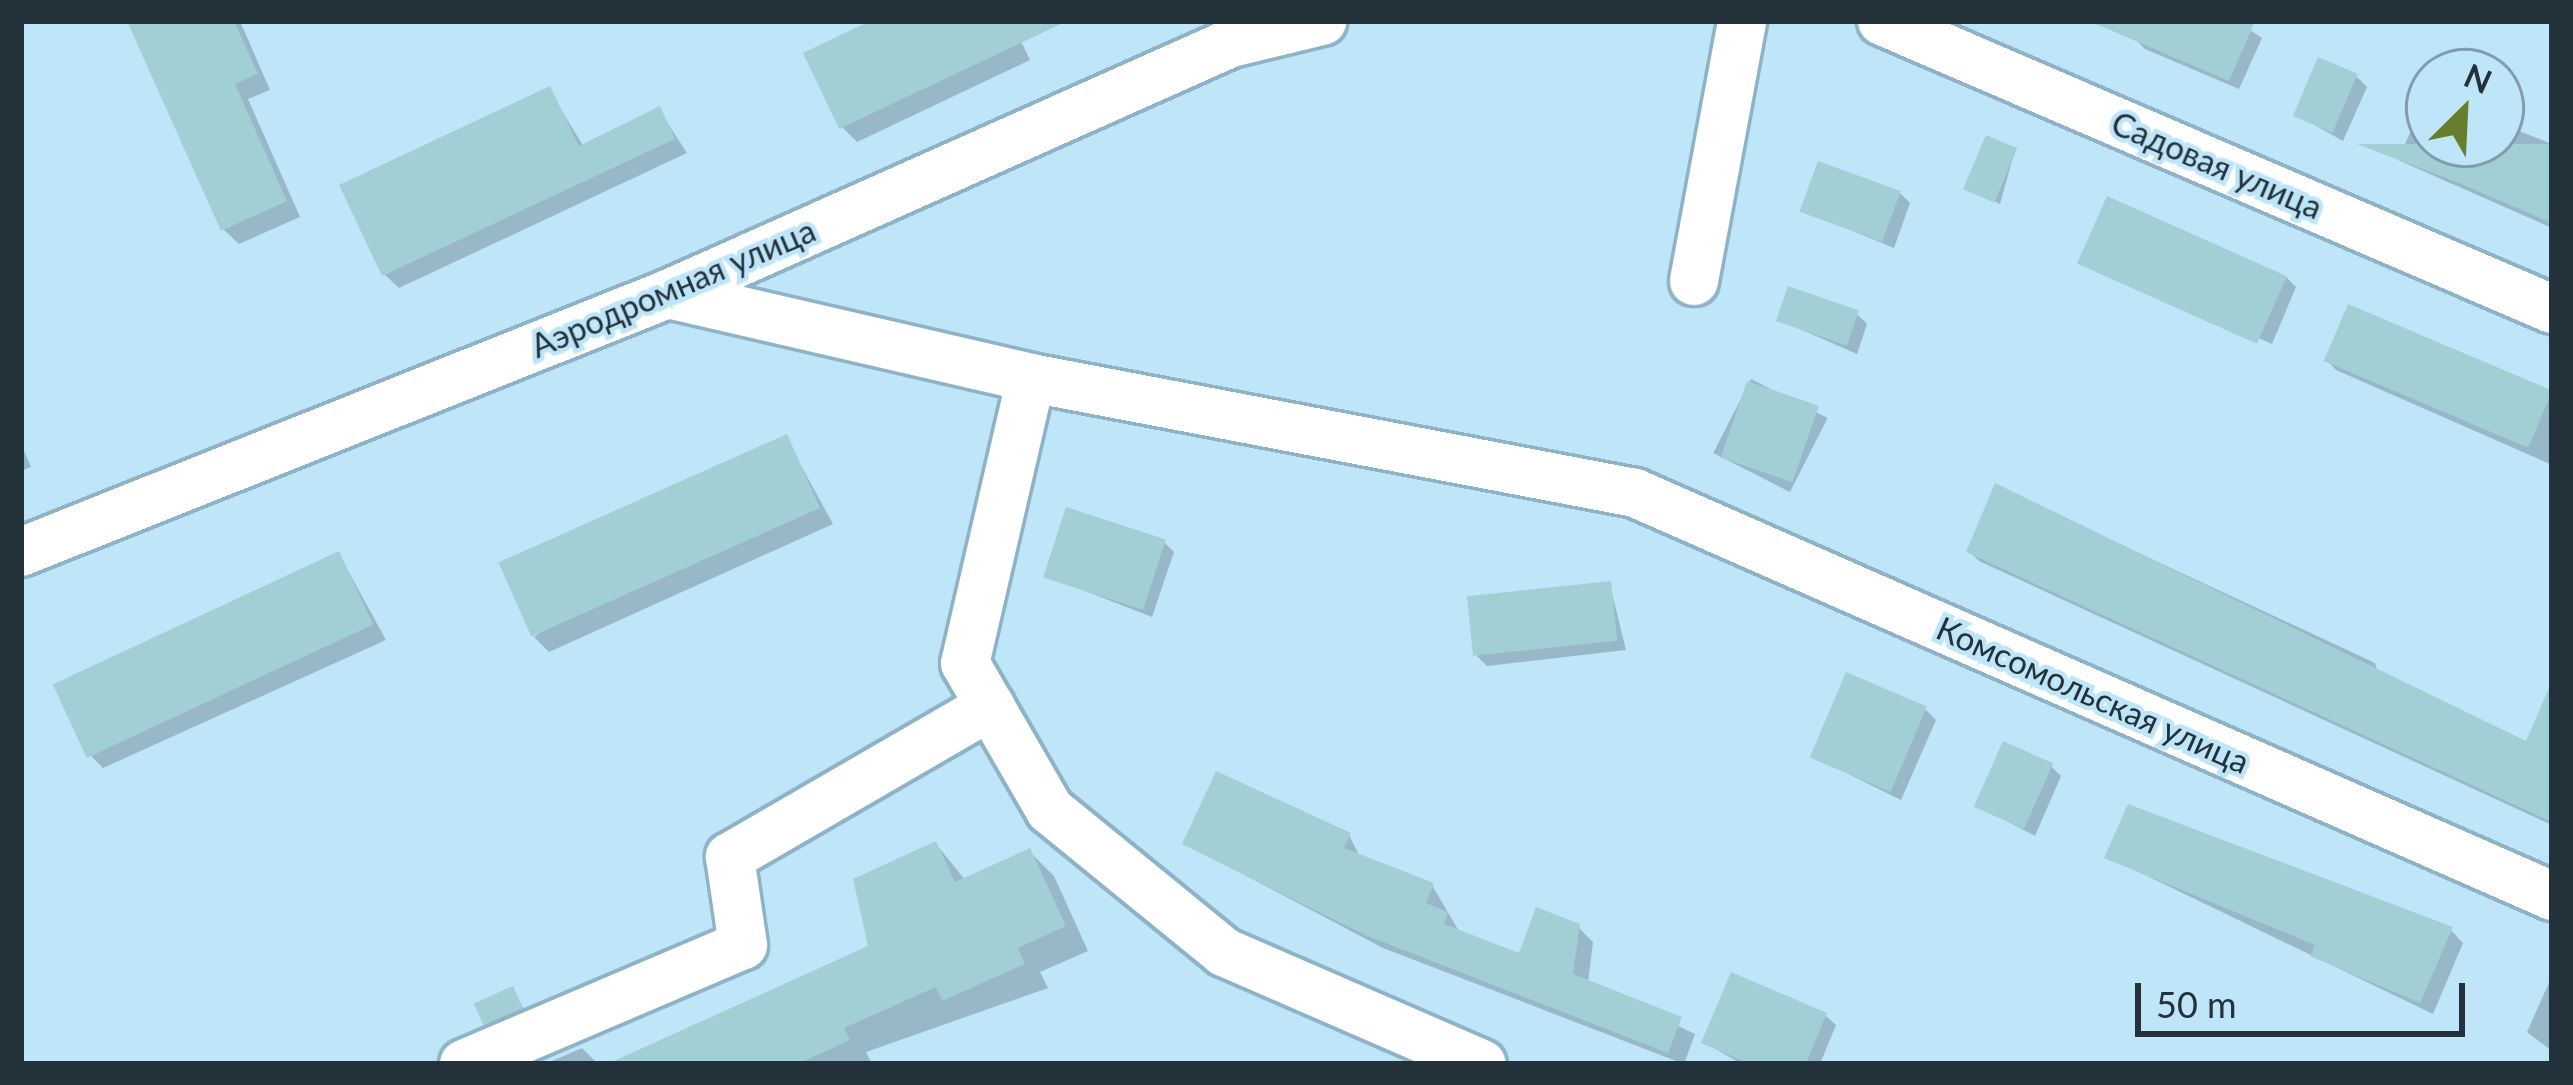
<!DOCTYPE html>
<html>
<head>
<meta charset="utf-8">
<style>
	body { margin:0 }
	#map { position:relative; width:2573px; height:1085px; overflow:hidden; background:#bfe5f9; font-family:Lato,sans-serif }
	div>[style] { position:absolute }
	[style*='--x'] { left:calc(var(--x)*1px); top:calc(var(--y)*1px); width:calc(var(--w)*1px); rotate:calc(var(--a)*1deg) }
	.shadow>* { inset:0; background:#0003; transform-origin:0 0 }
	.building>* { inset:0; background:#a2cfd6; transform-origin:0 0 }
	.roads { filter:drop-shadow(3px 0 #8fb3c6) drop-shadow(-3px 0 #8fb3c6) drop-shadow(0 3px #8fb3c6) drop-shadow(0 -3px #8fb3c6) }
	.minor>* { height:48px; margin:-24px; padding:0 24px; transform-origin:24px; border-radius:24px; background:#fff }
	span { translate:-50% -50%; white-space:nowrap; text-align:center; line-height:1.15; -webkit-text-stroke:9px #bfe5f9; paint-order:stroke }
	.street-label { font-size:33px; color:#23323a }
	.frame { position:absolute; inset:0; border:24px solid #23323a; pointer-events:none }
	.north { position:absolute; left:2405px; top:48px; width:120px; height:120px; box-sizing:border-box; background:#bfe5f9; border:3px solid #819dad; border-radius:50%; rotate:24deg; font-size:33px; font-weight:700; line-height:48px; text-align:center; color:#23323a }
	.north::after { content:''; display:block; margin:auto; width:42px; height:54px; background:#697d2e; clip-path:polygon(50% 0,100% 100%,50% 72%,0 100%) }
	.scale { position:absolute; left:2135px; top:983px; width:330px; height:54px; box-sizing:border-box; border:6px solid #23323a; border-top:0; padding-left:15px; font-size:36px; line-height:42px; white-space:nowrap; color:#23323a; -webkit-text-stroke:9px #bfe5f9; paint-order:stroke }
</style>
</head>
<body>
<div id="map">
	<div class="shadow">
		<div style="clip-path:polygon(130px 21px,240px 21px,270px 90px,248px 99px,300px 217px,239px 244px,224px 230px)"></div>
		<div style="clip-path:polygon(877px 21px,1011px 21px,1030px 60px,857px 142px,842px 127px)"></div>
		<div style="clip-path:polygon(2143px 21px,2236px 21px,2262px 38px,2239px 89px,2145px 49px,2135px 39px)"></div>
		<div style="clip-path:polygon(2357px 77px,2367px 87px,2343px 141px,2297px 115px)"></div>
		<div style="clip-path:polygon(549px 90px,584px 147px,659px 110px,687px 153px,399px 288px,384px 274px)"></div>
		<div style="clip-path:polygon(2427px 94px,2429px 144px,2501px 144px,2501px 124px,2552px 144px,2552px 228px,2398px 160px)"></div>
		<div style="clip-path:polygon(2015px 150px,2000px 204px,1968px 189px)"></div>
		<div style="clip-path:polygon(1900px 193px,1910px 203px,1894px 248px,1804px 211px)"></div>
		<div style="clip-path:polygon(2082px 263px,2286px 277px,2296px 287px,2272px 344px)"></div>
		<div style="clip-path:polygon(1857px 314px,1867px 324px,1857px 354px,1779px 320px)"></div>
		<div style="clip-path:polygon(2327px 360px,2552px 394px,2552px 465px,2336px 370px)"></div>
		<div style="left:1751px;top:379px;width:86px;height:83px;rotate:27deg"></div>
		<div style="clip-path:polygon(786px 438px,833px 524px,549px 652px,534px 637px)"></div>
		<div style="clip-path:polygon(21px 444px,31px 467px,21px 471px)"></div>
		<div style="clip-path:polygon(1997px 487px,2375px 663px,2381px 682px,2552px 753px,2552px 825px,1979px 561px,1969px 551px)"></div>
		<div style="clip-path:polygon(1164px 542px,1174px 552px,1152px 617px,1047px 576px)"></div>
		<div style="clip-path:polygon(339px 554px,386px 640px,103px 768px,88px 753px)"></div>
		<div style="clip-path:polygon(1610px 585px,1626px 650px,1487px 666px,1477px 656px)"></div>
		<div style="clip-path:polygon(1926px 710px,1936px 720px,1901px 800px,1812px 756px)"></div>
		<div style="clip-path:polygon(2051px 766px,2061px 776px,2035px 836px,1978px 806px)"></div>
		<div style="clip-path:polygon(1349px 835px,1360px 857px,1432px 885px,1460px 933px,1520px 957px,1578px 927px,1593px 942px,1588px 983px,1695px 1034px,1684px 1064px,1383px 948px,1186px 844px)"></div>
		<div style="clip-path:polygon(936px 844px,966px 881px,1030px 852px,1054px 876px,1088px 951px,1040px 972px,1048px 988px,866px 1052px,872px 1064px,614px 1064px,872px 947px)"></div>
		<div style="clip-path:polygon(2108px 857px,2451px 930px,2463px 943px,2433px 1014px)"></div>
		<div style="clip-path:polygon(2551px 978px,2552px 978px,2552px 1051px,2527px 1032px)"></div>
		<div style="clip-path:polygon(512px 990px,530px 1018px,496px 1033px,486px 1023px)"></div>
		<div style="clip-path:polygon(1826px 1016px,1836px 1025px,1820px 1064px,1742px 1064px,1705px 1043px)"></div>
		<div style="clip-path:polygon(582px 1048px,598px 1064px,545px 1064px)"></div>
	</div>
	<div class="building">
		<div style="clip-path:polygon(127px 21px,234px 21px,258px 74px,235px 84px,287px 201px,221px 231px)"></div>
		<div style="clip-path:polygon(870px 21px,1067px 21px,839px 129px,803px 53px)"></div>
		<div style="clip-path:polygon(2089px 21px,2255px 21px,2229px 81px)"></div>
		<div style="left:2318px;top:57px;width:43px;height:64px;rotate:23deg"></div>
		<div style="clip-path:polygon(550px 86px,579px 146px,660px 106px,675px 139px,382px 276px,339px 185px)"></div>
		<div style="left:1986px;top:135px;width:34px;height:59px;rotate:23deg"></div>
		<div style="clip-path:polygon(2357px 144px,2552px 144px,2552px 223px,2459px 183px)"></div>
		<div style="left:1818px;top:161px;width:88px;height:54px;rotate:20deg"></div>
		<div style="left:2107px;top:196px;width:197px;height:74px;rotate:24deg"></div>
		<div style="left:1788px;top:286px;width:75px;height:37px;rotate:19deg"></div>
		<div style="left:2348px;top:304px;width:222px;height:62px;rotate:23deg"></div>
		<div style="left:1747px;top:381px;width:76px;height:81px;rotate:19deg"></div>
		<div style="left:787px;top:434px;width:81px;height:316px;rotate:66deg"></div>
		<div style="clip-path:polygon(1995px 483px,2526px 741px,2552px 681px,2552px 822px,1966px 552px)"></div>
		<div style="left:1066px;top:507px;width:105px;height:74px;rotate:18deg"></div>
		<div style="left:339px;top:551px;width:81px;height:316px;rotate:65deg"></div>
		<div style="left:1611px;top:581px;width:60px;height:145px;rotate:84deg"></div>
		<div style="left:1846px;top:672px;width:88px;height:93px;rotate:23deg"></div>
		<div style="left:2003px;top:741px;width:55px;height:72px;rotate:24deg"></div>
		<div style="clip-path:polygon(1216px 771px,1351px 833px,1344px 848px,1434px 883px,1426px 903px,1448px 912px,1444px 924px,1519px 953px,1536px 907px,1580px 924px,1573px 974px,1682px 1017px,1668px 1053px,1365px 935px,1182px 844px)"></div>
		<div style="clip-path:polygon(2128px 804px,2453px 927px,2420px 1003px,2310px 956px,2315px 945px,2104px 858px)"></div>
		<div style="clip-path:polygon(936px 841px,955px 882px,1030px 848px,1066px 926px,1018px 948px,1025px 964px,942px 1001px,936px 987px,844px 1028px,850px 1040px,798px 1064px,607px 1064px,868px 946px,853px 879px)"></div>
		<div style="clip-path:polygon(1731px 972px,1827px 1013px,1806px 1064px,1750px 1064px,1701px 1043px)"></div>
		<div style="left:513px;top:986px;width:24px;height:43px;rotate:66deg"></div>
	</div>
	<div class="roads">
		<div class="minor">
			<div style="--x:1882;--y:21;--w:729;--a:23.26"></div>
			<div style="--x:1694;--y:281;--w:264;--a:-79.5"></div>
			<div style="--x:668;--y:294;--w:373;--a:13"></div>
			<div style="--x:1031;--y:378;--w:615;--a:10.78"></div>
			<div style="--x:1635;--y:493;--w:1002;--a:23.72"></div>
			<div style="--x:1031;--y:378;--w:293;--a:103"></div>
			<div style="--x:965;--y:663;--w:170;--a:60"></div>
			<div style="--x:1050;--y:810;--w:225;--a:39.2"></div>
			<div style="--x:1224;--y:952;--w:281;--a:23.5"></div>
			<div style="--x:21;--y:552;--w:697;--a:-21.74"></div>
			<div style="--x:668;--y:294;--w:616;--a:-24.03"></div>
			<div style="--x:1231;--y:43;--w:94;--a:-13.6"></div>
			<div style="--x:464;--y:1064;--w:303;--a:-23.1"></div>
			<div style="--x:743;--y:945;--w:89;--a:-98.4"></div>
			<div style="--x:730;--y:857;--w:301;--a:-30.1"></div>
		</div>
	</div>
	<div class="street-label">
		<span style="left:2217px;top:165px;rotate:23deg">Садовая улица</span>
		<span style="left:673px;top:288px;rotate:-23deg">Аэродромная улица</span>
		<span style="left:2093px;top:695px;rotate:24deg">Комсомольская улица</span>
	</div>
	<div class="frame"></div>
	<div class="north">N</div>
	<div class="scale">50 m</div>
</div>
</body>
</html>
